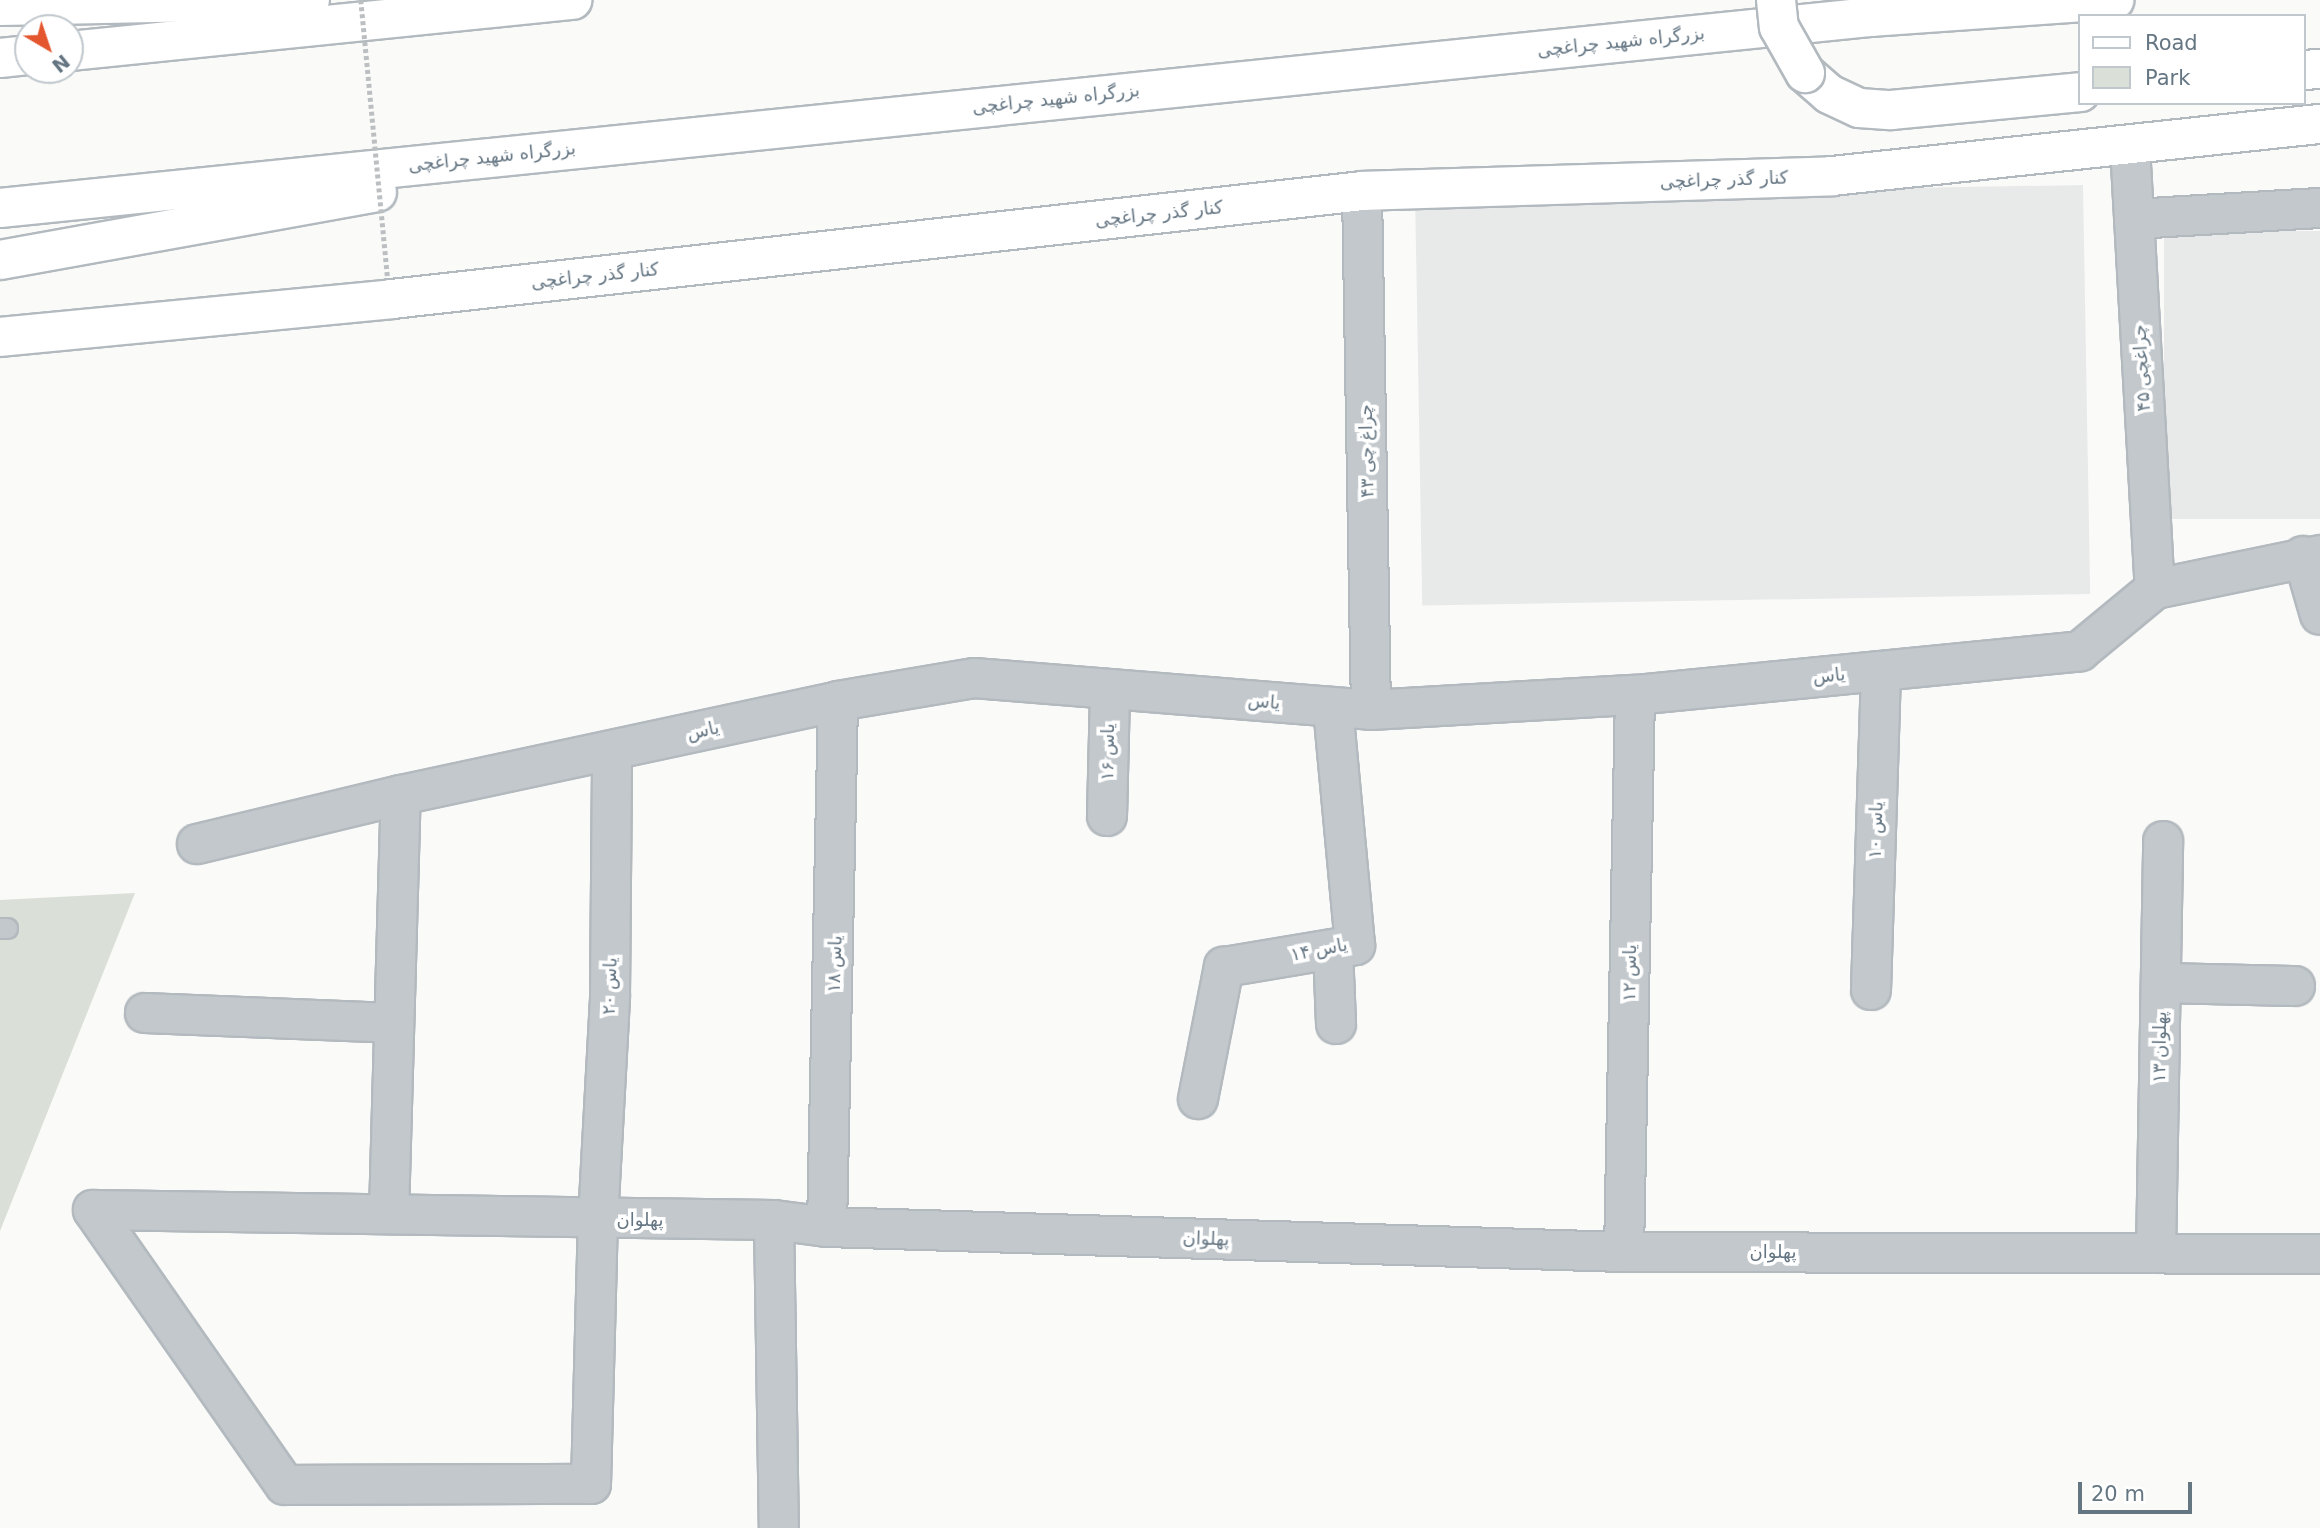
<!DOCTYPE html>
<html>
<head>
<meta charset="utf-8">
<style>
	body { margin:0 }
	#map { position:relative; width:2320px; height:1528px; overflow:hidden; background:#fafaf8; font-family:"DejaVu Sans","Noto Naskh Arabic",sans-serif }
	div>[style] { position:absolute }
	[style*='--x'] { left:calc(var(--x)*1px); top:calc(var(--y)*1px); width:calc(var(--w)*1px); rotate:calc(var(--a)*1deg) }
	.built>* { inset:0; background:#e8e9e9; transform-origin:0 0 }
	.green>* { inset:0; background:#dadfd7 }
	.roads { filter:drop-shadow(2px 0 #b3babf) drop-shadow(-2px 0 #b3babf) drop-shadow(0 2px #b3babf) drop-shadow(0 -2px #b3babf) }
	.lane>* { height:19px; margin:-9.5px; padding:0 9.5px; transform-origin:9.5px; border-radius:9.5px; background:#c3c8cc }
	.street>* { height:38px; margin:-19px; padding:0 19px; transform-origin:19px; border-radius:19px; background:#c3c8cc }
	.secondary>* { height:38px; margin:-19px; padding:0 19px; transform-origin:19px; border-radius:19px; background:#fff }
	.highway>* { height:38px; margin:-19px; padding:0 19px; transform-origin:19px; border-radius:19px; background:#fff }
	.path-bridge>* { height:4.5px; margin-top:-2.25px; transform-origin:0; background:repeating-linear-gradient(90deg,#bbbfc2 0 3.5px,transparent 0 7px) }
	.bridges { filter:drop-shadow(2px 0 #b3babf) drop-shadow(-2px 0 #b3babf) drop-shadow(0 2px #b3babf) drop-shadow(0 -2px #b3babf) }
	.secondary-bridge>* { height:38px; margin:-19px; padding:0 19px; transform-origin:19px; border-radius:19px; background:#fff }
	span { translate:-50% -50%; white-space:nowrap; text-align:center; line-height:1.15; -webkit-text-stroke:7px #fff; paint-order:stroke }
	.street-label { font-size:18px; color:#657683 }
	.legend { position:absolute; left:2078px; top:14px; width:228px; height:91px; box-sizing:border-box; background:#fff; border:2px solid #c1c8cd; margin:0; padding:9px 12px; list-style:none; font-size:21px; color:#657683 }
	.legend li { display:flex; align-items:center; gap:14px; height:35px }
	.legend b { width:35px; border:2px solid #c1c8cd }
	.north { position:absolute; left:14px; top:14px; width:70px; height:70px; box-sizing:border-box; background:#fff; border:2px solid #c1c8cd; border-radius:50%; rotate:141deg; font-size:19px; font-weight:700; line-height:28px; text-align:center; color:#657683 }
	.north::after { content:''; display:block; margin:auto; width:24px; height:32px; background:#e4572e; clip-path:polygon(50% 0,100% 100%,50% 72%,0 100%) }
	.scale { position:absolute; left:2078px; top:1482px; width:114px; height:32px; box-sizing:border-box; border:4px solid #657683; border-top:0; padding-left:9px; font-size:21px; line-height:24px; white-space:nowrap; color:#657683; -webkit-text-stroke:5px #fff; paint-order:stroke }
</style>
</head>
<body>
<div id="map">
	<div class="built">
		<div style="left:2083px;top:185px;width:409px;height:668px;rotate:89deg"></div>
		<div style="left:2320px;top:231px;width:288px;height:156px;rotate:90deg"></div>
	</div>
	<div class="green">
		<div style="clip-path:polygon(135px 893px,0 1231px,0 900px)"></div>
	</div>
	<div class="roads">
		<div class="lane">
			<div style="--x:0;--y:928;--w:7;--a:0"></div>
		</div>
		<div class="street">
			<div style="--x:2130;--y:146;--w:444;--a:86.8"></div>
			<div style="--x:1362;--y:191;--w:519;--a:89.01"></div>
			<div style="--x:2134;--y:219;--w:186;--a:-3.4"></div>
			<div style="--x:2303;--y:556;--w:61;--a:73.9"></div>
			<div style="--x:1107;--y:816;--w:127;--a:-88.6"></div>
			<div style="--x:197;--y:844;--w:210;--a:-13.5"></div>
			<div style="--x:401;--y:795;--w:447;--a:-12.1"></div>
			<div style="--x:838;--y:701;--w:138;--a:-9.6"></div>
			<div style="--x:974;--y:678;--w:398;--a:4.6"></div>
			<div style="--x:1371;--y:710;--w:264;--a:-3.3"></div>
			<div style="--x:1635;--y:695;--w:447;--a:-5.6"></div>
			<div style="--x:2080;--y:651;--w:97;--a:-39.6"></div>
			<div style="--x:2155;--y:589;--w:168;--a:-11.6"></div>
			<div style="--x:1333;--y:949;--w:75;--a:87.7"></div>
			<div style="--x:2161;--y:983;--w:134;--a:1.3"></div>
			<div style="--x:1871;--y:990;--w:319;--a:-88.2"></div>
			<div style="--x:145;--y:1013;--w:246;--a:2.3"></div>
			<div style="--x:1198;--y:1099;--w:135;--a:-78.9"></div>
			<div style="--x:1224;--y:967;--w:133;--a:-9.5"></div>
			<div style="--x:1355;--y:945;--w:238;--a:-95.3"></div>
			<div style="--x:93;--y:1210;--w:681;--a:0.84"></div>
			<div style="--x:774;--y:1220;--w:53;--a:7.5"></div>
			<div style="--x:827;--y:1227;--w:797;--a:1.8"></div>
			<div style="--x:1624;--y:1252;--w:696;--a:0.16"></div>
			<div style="--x:93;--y:1210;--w:335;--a:55.1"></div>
			<div style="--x:285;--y:1485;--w:306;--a:-0.2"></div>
			<div style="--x:591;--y:1484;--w:264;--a:-88.5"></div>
			<div style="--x:598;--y:1220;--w:225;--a:-86.9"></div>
			<div style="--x:610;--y:995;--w:244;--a:-89.5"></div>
			<div style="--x:389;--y:1214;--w:419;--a:-88.4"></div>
			<div style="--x:774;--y:1220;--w:308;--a:89.1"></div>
			<div style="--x:827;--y:1227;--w:526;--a:-88.8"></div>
			<div style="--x:1624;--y:1252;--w:557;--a:-88.87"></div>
			<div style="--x:2156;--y:1253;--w:412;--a:-89"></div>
		</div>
		<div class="secondary">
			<div style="--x:2304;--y:70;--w:16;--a:-4"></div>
			<div style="--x:1805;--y:73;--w:32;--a:41"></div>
			<div style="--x:1829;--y:94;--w:33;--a:25"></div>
			<div style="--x:1859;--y:108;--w:32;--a:4"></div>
			<div style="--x:1891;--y:110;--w:190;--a:-5.4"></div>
			<div style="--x:0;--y:337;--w:394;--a:-5.5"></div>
			<div style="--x:392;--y:299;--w:976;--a:-6.35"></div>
			<div style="--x:1362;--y:191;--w:470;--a:-1.8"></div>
			<div style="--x:1832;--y:176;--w:491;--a:-6.1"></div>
		</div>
		<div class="highway">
			<div style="--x:0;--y:6;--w:310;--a:-1.1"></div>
			<div style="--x:70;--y:51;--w:505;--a:-5.8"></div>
			<div style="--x:0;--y:58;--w:28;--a:-6"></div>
			<div style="--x:0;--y:208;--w:1881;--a:-5.83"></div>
			<div style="--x:1871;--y:17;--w:244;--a:-4"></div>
			<div style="--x:0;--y:260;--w:383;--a:-10.2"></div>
		</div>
	</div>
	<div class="path-bridge">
		<div style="--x:361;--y:0;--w:279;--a:84.5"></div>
	</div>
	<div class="bridges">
		<div class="secondary-bridge">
			<div style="--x:1776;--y:0;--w:27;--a:84"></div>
			<div style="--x:1779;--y:27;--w:53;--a:60.5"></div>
		</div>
	</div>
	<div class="street-label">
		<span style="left:1621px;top:42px;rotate:-6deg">بزرگراه شهید چراغچی</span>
		<span style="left:1056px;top:99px;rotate:-6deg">بزرگراه شهید چراغچی</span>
		<span style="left:492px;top:157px;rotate:-6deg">بزرگراه شهید چراغچی</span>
		<span style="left:1724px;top:180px;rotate:-2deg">کنار گذر چراغچی</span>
		<span style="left:1159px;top:214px;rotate:-6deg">کنار گذر چراغچی</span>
		<span style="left:595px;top:276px;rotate:-6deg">کنار گذر چراغچی</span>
		<span style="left:2142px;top:368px;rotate:-93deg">چراغچی ۴۵</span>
		<span style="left:1367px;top:451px;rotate:-91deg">چراغ چی ۴۳</span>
		<span style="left:1829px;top:676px;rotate:-6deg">یاس</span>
		<span style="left:1264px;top:702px;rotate:5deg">یاس</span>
		<span style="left:703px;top:731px;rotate:-13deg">یاس</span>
		<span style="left:1108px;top:752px;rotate:-89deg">یاس ۱۶</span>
		<span style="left:1876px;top:830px;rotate:-88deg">یاس ۱۰</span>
		<span style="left:1319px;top:950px;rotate:-11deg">یاس ۱۴</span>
		<span style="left:835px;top:964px;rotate:-88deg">یاس ۱۸</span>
		<span style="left:1630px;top:973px;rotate:-89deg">یاس ۱۲</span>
		<span style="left:610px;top:986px;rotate:-88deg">یاس ۲۰</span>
		<span style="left:2160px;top:1047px;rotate:-89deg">پهلوان ۱۳</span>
		<span style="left:640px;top:1220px">پهلوان</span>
		<span style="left:1206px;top:1239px;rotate:2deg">پهلوان</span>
		<span style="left:1773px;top:1252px">پهلوان</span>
	</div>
	<ul class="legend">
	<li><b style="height:9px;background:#fff"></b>Road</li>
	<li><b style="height:19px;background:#dadfd7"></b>Park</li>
	</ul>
	<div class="north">N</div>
	<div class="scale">20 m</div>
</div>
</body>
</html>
